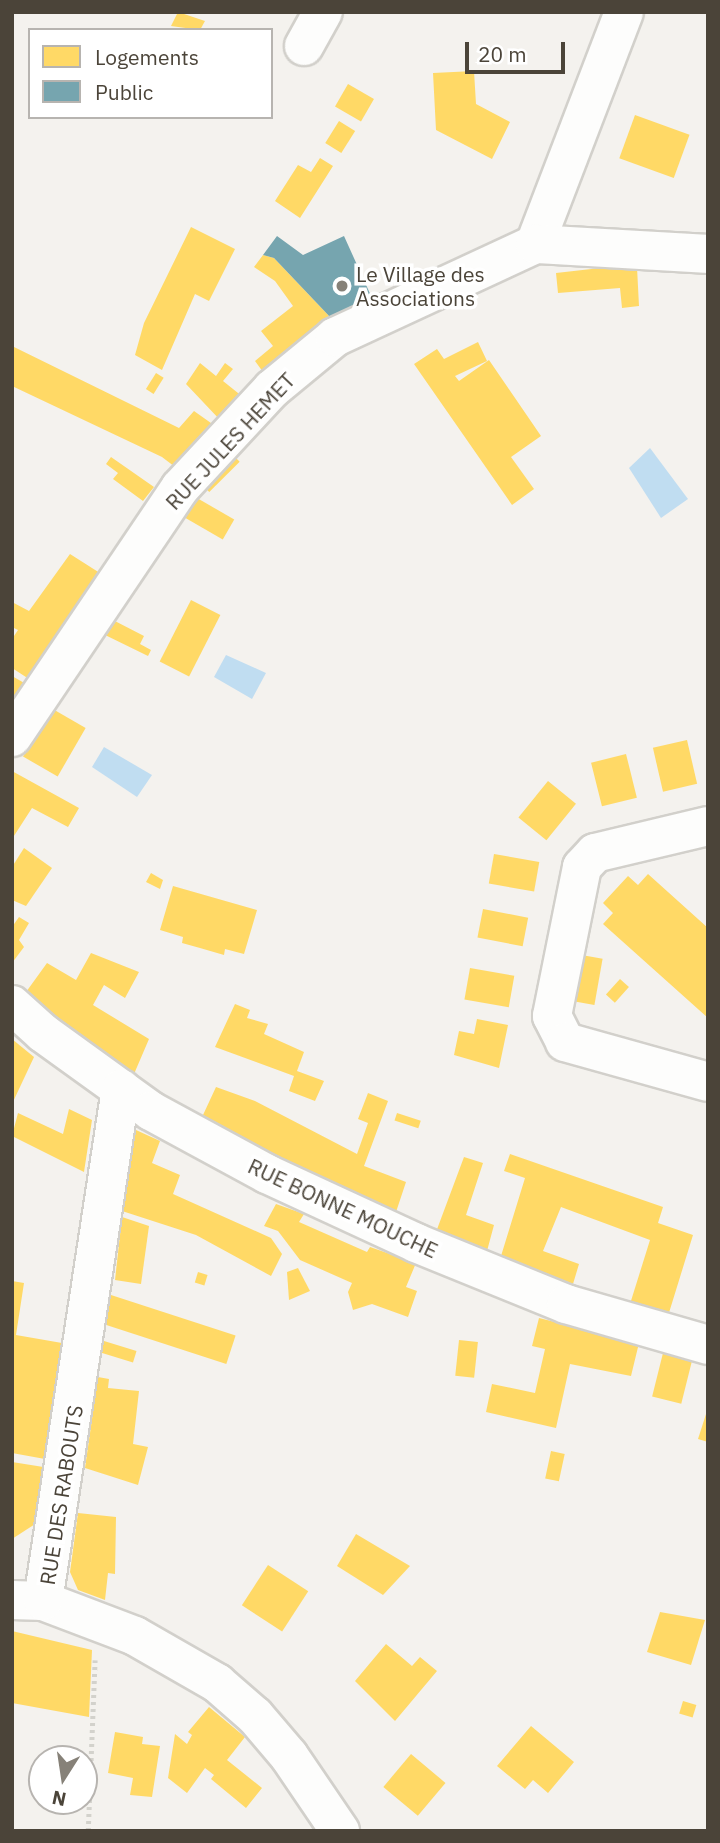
<!DOCTYPE html>
<html>
<head>
<meta charset="utf-8">
<style>
	body { margin:0 }
	#map { position:relative; width:720px; height:1843px; overflow:hidden; background:#f4f2ee; font-family:"IBM Plex Sans",sans-serif }
	div>[style] { position:absolute }
	[style*='--x'] { left:calc(var(--x)*1px); top:calc(var(--y)*1px); width:calc(var(--w)*1px); rotate:calc(var(--a)*1deg) }
	.water>* { inset:0; background:#c0ddf1 }
	.homes>* { inset:0; background:#ffd966; transform-origin:0 0 }
	.public>* { inset:0; background:#76a5af }
	.path>* { height:4.5px; margin-top:-2.25px; transform-origin:0; background:repeating-linear-gradient(90deg,#d3d2cc 0 3.5px,transparent 0 7px) }
	.roads { filter:drop-shadow(2px 0 #d2d0cb) drop-shadow(-2px 0 #d2d0cb) drop-shadow(0 2px #d2d0cb) drop-shadow(0 -2px #d2d0cb) }
	.minor>* { height:38px; margin:-19px; padding:0 19px; transform-origin:19px; border-radius:19px; background:#fdfdfc }
	.dots>* { width:19px; height:19px; translate:-50% -50%; box-sizing:border-box; border:4px solid #fff; border-radius:50% }
	span { translate:-50% -50%; white-space:nowrap; text-align:center; line-height:1.15; -webkit-text-stroke:7px #fff; paint-order:stroke }
	.poi-label { font-size:21px; color:#4b4439 }
	.left { translate:0 -50%; text-align:left }
	.street-label { font-size:21px; color:#4b4439 }
	.frame { position:absolute; inset:0; border:14px solid #4b4439; pointer-events:none }
	.legend { position:absolute; left:28px; top:28px; width:245px; height:91px; box-sizing:border-box; background:#fff; border:2px solid #b7b4b0; margin:0; padding:9px 12px; list-style:none; font-size:21px; color:#4b4439 }
	.legend li { display:flex; align-items:center; gap:14px; height:35px }
	.legend b { width:35px; border:2px solid #b7b4b0 }
	.north { position:absolute; left:28px; top:1745px; width:70px; height:70px; box-sizing:border-box; background:#fff; border:2px solid #b7b4b0; border-radius:50%; rotate:192deg; font-size:19px; font-weight:700; line-height:28px; text-align:center; color:#4b4439 }
	.north::after { content:''; display:block; margin:auto; width:24px; height:32px; background:#868178; clip-path:polygon(50% 0,100% 100%,50% 72%,0 100%) }
	.scale { position:absolute; left:465px; top:42px; width:100px; height:32px; box-sizing:border-box; border:4px solid #4b4439; border-top:0; padding-left:9px; font-size:21px; line-height:24px; white-space:nowrap; color:#4b4439; -webkit-text-stroke:5px #fff; paint-order:stroke }
</style>
</head>
<body>
<div id="map">
	<div class="water">
		<div style="clip-path:polygon(650px 448px,688px 499px,661px 518px,629px 468px)"></div>
		<div style="clip-path:polygon(226px 655px,266px 673px,252px 699px,214px 677px)"></div>
		<div style="clip-path:polygon(104px 747px,152px 775px,137px 797px,92px 767px)"></div>
	</div>
	<div class="homes">
		<div style="clip-path:polygon(178px 12px,205px 21px,200px 30px,171px 26px)"></div>
		<div style="clip-path:polygon(474px 71px,476px 104px,510px 122px,492px 159px,436px 130px,433px 73px)"></div>
		<div style="left:348px;top:84px;width:30px;height:26px;rotate:30deg"></div>
		<div style="left:635px;top:115px;width:58px;height:46px;rotate:20deg"></div>
		<div style="left:339px;top:121px;width:19px;height:26px;rotate:32deg"></div>
		<div style="clip-path:polygon(320px 158px,333px 166px,300px 218px,275px 201px,298px 165px,311px 172px)"></div>
		<div style="clip-path:polygon(191px 227px,235px 249px,209px 301px,195px 294px,162px 370px,135px 355px,144px 323px)"></div>
		<div style="clip-path:polygon(263px 255px,274px 258px,331px 318px,263px 372px,255px 361px,273px 346px,261px 331px,293px 306px,275px 281px,254px 267px)"></div>
		<div style="clip-path:polygon(618px 266px,637px 267px,639px 306px,622px 308px,620px 288px,558px 293px,556px 273px)"></div>
		<div style="clip-path:polygon(478px 342px,487px 361px,455px 376px,459px 381px,489px 360px,541px 436px,511px 457px,534px 489px,512px 505px,414px 364px,437px 349px,444px 359px)"></div>
		<div style="clip-path:polygon(12px 346px,179px 428px,194px 411px,218px 428px,179px 470px,162px 457px,12px 386px)"></div>
		<div style="clip-path:polygon(200px 363px,216px 376px,225px 363px,233px 369px,223px 381px,243px 397px,221px 421px,186px 384px)"></div>
		<div style="left:156px;top:373px;width:9px;height:19px;rotate:32deg"></div>
		<div style="left:234px;top:456px;width:8px;height:43px;rotate:45deg"></div>
		<div style="clip-path:polygon(111px 457px,154px 487px,143px 501px,113px 479px,118px 473px,106px 464px)"></div>
		<div style="left:197px;top:498px;width:43px;height:23px;rotate:30deg"></div>
		<div style="clip-path:polygon(70px 554px,103px 575px,29px 679px,12px 668px,12px 639px,18px 630px,12px 627px,12px 602px,29px 611px)"></div>
		<div style="left:191px;top:600px;width:33px;height:69px;rotate:27deg"></div>
		<div style="clip-path:polygon(111px 619px,144px 636px,140px 644px,151px 650px,148px 656px,101px 633px)"></div>
		<div style="clip-path:polygon(12px 676px,26px 684px,12px 703px)"></div>
		<div style="left:51px;top:708px;width:40px;height:56px;rotate:30deg"></div>
		<div style="left:687px;top:740px;width:45px;height:35px;rotate:77deg"></div>
		<div style="left:626px;top:754px;width:45px;height:36px;rotate:76deg"></div>
		<div style="clip-path:polygon(12px 771px,79px 808px,68px 827px,32px 808px,12px 839px)"></div>
		<div style="left:548px;top:781px;width:36px;height:47px;rotate:39deg"></div>
		<div style="clip-path:polygon(24px 848px,52px 868px,26px 906px,12px 900px,12px 867px)"></div>
		<div style="left:494px;top:854px;width:46px;height:30px;rotate:10deg"></div>
		<div style="clip-path:polygon(151px 873px,163px 880px,160px 889px,146px 882px)"></div>
		<div style="clip-path:polygon(648px 874px,708px 928px,708px 1018px,603px 924px,613px 913px,603px 903px,628px 876px,638px 885px)"></div>
		<div style="clip-path:polygon(173px 886px,257px 910px,244px 954px,225px 949px,224px 955px,200px 948px,182px 943px,183px 937px,160px 930px)"></div>
		<div style="left:483px;top:909px;width:46px;height:29px;rotate:11deg"></div>
		<div style="clip-path:polygon(19px 917px,29px 923px,19px 940px,24px 947px,12px 963px,12px 927px)"></div>
		<div style="clip-path:polygon(91px 953px,139px 972px,125px 998px,104px 985px,93px 1005px,149px 1039px,134px 1074px,65px 1033px,21px 999px,47px 963px,76px 980px)"></div>
		<div style="left:576px;top:954px;width:27px;height:47px;rotate:10deg"></div>
		<div style="left:470px;top:968px;width:45px;height:32px;rotate:10deg"></div>
		<div style="left:620px;top:979px;width:12px;height:21px;rotate:42deg"></div>
		<div style="clip-path:polygon(235px 1004px,250px 1010px,247px 1018px,268px 1024px,264px 1034px,304px 1052px,297px 1071px,324px 1081px,315px 1101px,289px 1091px,294px 1076px,215px 1047px)"></div>
		<div style="clip-path:polygon(477px 1019px,508px 1025px,499px 1068px,454px 1055px,459px 1031px,474px 1034px)"></div>
		<div style="clip-path:polygon(12px 1039px,34px 1057px,12px 1104px)"></div>
		<div style="clip-path:polygon(216px 1087px,255px 1101px,357px 1154px,368px 1123px,358px 1119px,368px 1093px,388px 1101px,364px 1166px,406px 1182px,395px 1215px,267px 1155px,203px 1115px)"></div>
		<div style="clip-path:polygon(69px 1109px,92px 1120px,84px 1172px,12px 1136px,18px 1113px,63px 1134px)"></div>
		<div style="left:397px;top:1113px;width:25px;height:8px;rotate:18deg"></div>
		<div style="clip-path:polygon(136px 1130px,160px 1141px,152px 1163px,180px 1175px,173px 1194px,271px 1238px,282px 1254px,271px 1276px,196px 1235px,122px 1211px)"></div>
		<div style="clip-path:polygon(510px 1154px,663px 1207px,658px 1223px,693px 1235px,668px 1316px,630px 1304px,650px 1240px,561px 1207px,543px 1251px,579px 1264px,573px 1284px,501px 1256px,525px 1178px,504px 1171px)"></div>
		<div style="clip-path:polygon(464px 1157px,483px 1163px,466px 1215px,494px 1225px,487px 1251px,436px 1232px)"></div>
		<div style="clip-path:polygon(276px 1204px,304px 1214px,299px 1222px,367px 1252px,370px 1247px,416px 1263px,406px 1287px,417px 1291px,408px 1317px,372px 1304px,353px 1310px,348px 1292px,352px 1283px,300px 1260px,278px 1231px,264px 1226px)"></div>
		<div style="clip-path:polygon(122px 1217px,149px 1226px,141px 1284px,115px 1280px)"></div>
		<div style="clip-path:polygon(298px 1268px,310px 1291px,289px 1300px,287px 1272px)"></div>
		<div style="left:198px;top:1272px;width:10px;height:11px;rotate:17deg"></div>
		<div style="clip-path:polygon(12px 1281px,24px 1283px,16px 1335px,62px 1343px,45px 1459px,12px 1453px)"></div>
		<div style="left:111px;top:1295px;width:131px;height:30px;rotate:18deg"></div>
		<div style="clip-path:polygon(539px 1318px,639px 1343px,631px 1376px,570px 1364px,556px 1428px,486px 1412px,492px 1384px,535px 1393px,545px 1349px,532px 1346px)"></div>
		<div style="left:459px;top:1340px;width:19px;height:36px;rotate:6deg"></div>
		<div style="left:104px;top:1341px;width:34px;height:12px;rotate:17deg"></div>
		<div style="left:664px;top:1349px;width:30px;height:49px;rotate:14deg"></div>
		<div style="clip-path:polygon(98px 1377px,109px 1379px,108px 1388px,139px 1391px,133px 1444px,148px 1447px,138px 1485px,85px 1468px)"></div>
		<div style="clip-path:polygon(707px 1411px,708px 1411px,708px 1442px,698px 1439px)"></div>
		<div style="left:551px;top:1451px;width:14px;height:28px;rotate:12deg"></div>
		<div style="clip-path:polygon(12px 1462px,56px 1469px,46px 1517px,12px 1539px)"></div>
		<div style="clip-path:polygon(78px 1513px,116px 1517px,115px 1574px,108px 1573px,105px 1600px,78px 1590px,70px 1572px)"></div>
		<div style="clip-path:polygon(356px 1534px,410px 1566px,383px 1595px,337px 1566px)"></div>
		<div style="left:268px;top:1565px;width:48px;height:48px;rotate:33deg"></div>
		<div style="clip-path:polygon(660px 1612px,705px 1620px,691px 1665px,647px 1652px)"></div>
		<div style="clip-path:polygon(12px 1631px,92px 1650px,89px 1717px,12px 1703px)"></div>
		<div style="clip-path:polygon(386px 1644px,412px 1666px,420px 1657px,437px 1671px,395px 1721px,355px 1681px)"></div>
		<div style="left:683px;top:1701px;width:14px;height:13px;rotate:17deg"></div>
		<div style="clip-path:polygon(209px 1707px,245px 1737px,227px 1760px,262px 1788px,246px 1808px,211px 1779px,214px 1775px,205px 1768px,187px 1793px,168px 1778px,175px 1734px,187px 1744px,192px 1735px,188px 1732px)"></div>
		<div style="clip-path:polygon(531px 1726px,574px 1762px,548px 1793px,533px 1780px,525px 1789px,497px 1766px)"></div>
		<div style="clip-path:polygon(115px 1732px,143px 1737px,142px 1744px,160px 1746px,152px 1797px,130px 1795px,133px 1778px,108px 1773px)"></div>
		<div style="left:411px;top:1754px;width:45px;height:43px;rotate:40deg"></div>
	</div>
	<div class="public">
		<div style="clip-path:polygon(277px 236px,303px 255px,344px 236px,372px 298px,331px 318px,274px 258px,263px 255px)"></div>
	</div>
	<div class="path">
		<div style="--x:88;--y:1831;--w:171;--a:-87.7"></div>
	</div>
	<div class="roads">
		<div class="minor">
			<div style="--x:304;--y:46;--w:39;--a:-61"></div>
			<div style="--x:535;--y:244;--w:248;--a:-69"></div>
			<div style="--x:12;--y:737;--w:300;--a:-56"></div>
			<div style="--x:180;--y:488;--w:135;--a:-47.1"></div>
			<div style="--x:272;--y:389;--w:82;--a:-39.5"></div>
			<div style="--x:335;--y:337;--w:221;--a:-24.9"></div>
			<div style="--x:535;--y:244;--w:173;--a:3.3"></div>
			<div style="--x:708;--y:826;--w:116;--a:166.6"></div>
			<div style="--x:595;--y:853;--w:19;--a:133"></div>
			<div style="--x:582;--y:867;--w:152;--a:101.4"></div>
			<div style="--x:552;--y:1016;--w:29;--a:63"></div>
			<div style="--x:565;--y:1042;--w:148;--a:15.6"></div>
			<div style="--x:12;--y:1005;--w:42;--a:42.1"></div>
			<div style="--x:43;--y:1033;--w:133;--a:35.8"></div>
			<div style="--x:151;--y:1111;--w:132;--a:28.5"></div>
			<div style="--x:267;--y:1174;--w:164;--a:24.8"></div>
			<div style="--x:416;--y:1243;--w:162;--a:22.1"></div>
			<div style="--x:566;--y:1304;--w:148;--a:16.1"></div>
			<div style="--x:12;--y:1600;--w:31;--a:2"></div>
			<div style="--x:43;--y:1601;--w:98;--a:20.8"></div>
			<div style="--x:135;--y:1636;--w:95;--a:29.8"></div>
			<div style="--x:217;--y:1683;--w:50;--a:41"></div>
			<div style="--x:255;--y:1716;--w:52;--a:49.6"></div>
			<div style="--x:289;--y:1756;--w:91;--a:55.8"></div>
			<div style="--x:43;--y:1601;--w:518;--a:-81.34"></div>
		</div>
	</div>
	<div class="dots">
		<div style="left:342px;top:286px;background:#868178"></div>
	</div>
	<div class="poi-label">
		<span class="left" style="left:356px;top:286px">Le Village des<br>Associations</span>
	</div>
	<div class="street-label">
		<span style="left:230px;top:441px;rotate:-47deg">RUE JULES HEMET</span>
		<span style="left:343px;top:1208px;rotate:25deg">RUE BONNE MOUCHE</span>
		<span style="left:61px;top:1495px;rotate:-81deg">RUE DES RABOUTS</span>
	</div>
	<div class="frame"></div>
	<ul class="legend">
	<li><b style="height:19px;background:#ffd966"></b>Logements</li>
	<li><b style="height:19px;background:#76a5af"></b>Public</li>
	</ul>
	<div class="north">N</div>
	<div class="scale">20 m</div>
</div>
</body>
</html>
